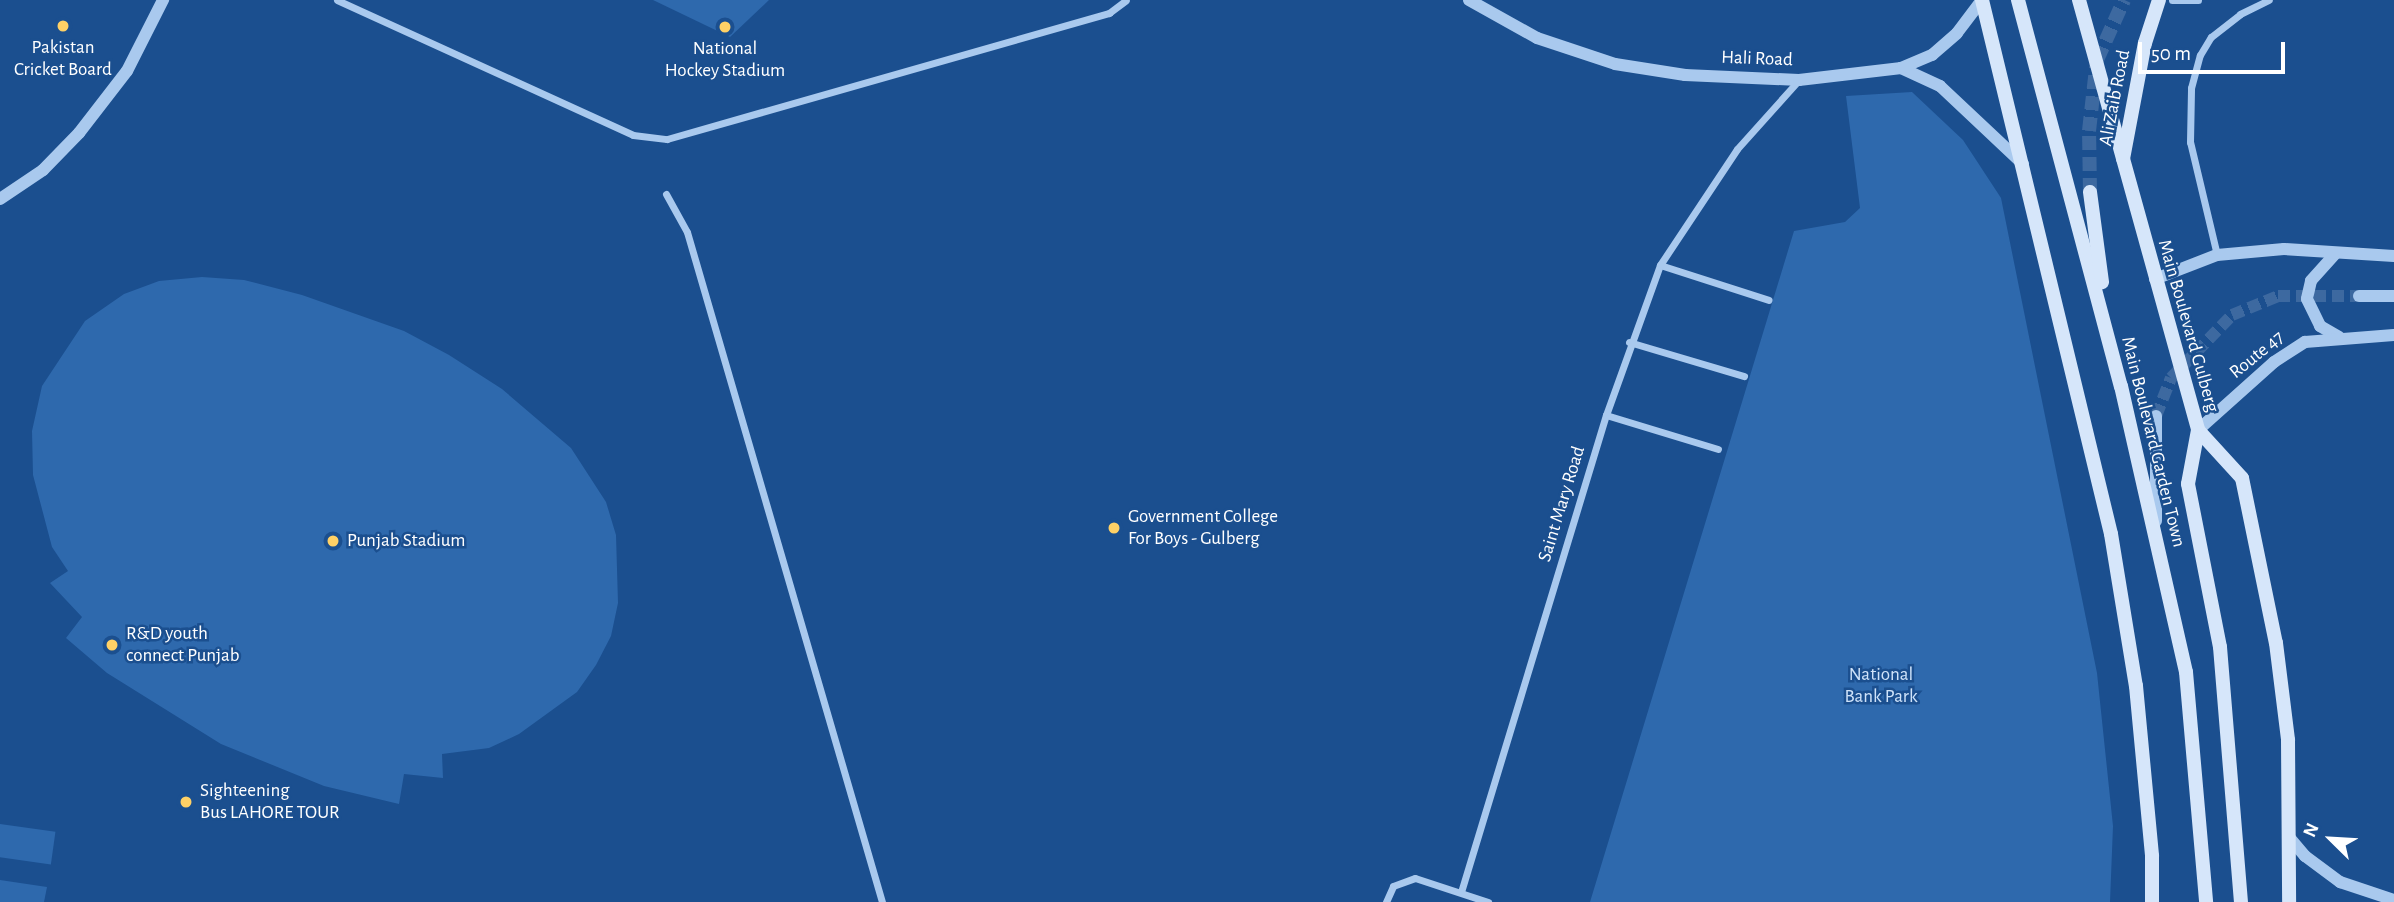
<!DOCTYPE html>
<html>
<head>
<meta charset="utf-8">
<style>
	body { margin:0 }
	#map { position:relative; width:2394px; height:902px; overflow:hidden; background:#1b4f8f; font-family:"Alegreya Sans",sans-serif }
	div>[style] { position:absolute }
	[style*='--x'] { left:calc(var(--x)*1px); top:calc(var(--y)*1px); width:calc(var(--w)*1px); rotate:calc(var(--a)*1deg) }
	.green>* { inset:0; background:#2e69ad; transform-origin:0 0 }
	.tertiary-tunnel>* { height:12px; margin-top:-6px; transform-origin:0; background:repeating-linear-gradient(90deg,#3d69a0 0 12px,transparent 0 18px) }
	.secondary-tunnel>* { height:14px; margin-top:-7px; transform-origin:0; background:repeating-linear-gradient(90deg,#3d69a0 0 14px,transparent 0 21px) }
	.minor>* { height:7px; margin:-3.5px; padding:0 3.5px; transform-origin:3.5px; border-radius:3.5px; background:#a9c9ee }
	.tertiary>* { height:12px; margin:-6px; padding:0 6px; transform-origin:6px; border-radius:6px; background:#a9c9ee }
	.secondary>* { height:14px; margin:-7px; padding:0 7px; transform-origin:7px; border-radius:7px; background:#d6e6fa }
	.dots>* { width:19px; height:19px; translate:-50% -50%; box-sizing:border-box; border:4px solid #1b4f8f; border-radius:50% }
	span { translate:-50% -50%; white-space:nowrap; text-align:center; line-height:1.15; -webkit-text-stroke:5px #1b4f8f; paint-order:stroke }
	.poi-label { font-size:19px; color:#fff }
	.left { translate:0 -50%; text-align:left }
	.street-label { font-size:19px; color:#fff }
	.park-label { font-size:19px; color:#cfe3fa }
	.north { position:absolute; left:2296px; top:804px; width:70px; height:70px; -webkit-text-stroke:5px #1b4f8f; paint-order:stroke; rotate:294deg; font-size:19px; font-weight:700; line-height:28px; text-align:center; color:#fff }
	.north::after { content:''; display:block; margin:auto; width:24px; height:32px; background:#fff; clip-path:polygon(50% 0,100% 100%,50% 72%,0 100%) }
	.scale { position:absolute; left:2138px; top:42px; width:147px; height:32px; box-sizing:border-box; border:4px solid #fff; border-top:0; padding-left:9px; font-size:21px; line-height:24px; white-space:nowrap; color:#fff; -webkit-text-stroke:5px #1b4f8f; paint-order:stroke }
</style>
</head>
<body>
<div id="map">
	<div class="green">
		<div style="clip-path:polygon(653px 0,769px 0,730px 37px)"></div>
		<div style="clip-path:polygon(1912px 92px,1963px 140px,2001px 198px,2097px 673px,2113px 826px,2110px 902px,1590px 902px,1794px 231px,1845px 222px,1860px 208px,1846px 96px)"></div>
		<div style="clip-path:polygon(202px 277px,244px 280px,302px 295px,404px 331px,449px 355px,502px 389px,571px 448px,606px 502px,616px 535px,618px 603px,611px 636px,596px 665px,577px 692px,519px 734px,489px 748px,442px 754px,443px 778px,404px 774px,399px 804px,324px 786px,221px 744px,107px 673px,66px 638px,82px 617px,50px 583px,68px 571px,52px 547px,33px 475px,32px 431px,42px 386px,85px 321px,124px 294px,159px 281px)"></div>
		<div style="left:0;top:824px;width:56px;height:33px;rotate:8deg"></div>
		<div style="clip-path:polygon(0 880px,47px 887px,44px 902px,0 902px)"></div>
	</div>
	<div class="tertiary-tunnel">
		<div style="--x:2156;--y:416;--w:41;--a:-68.5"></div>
		<div style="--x:2171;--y:378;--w:88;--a:-45.9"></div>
		<div style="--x:2232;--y:315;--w:50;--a:-22.4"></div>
		<div style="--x:2278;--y:296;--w:81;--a:0"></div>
	</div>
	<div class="secondary-tunnel">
		<div style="--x:2090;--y:192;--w:61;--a:-90.9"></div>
		<div style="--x:2089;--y:131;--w:71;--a:-83.6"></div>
		<div style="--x:2097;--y:60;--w:66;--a:-65.8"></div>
	</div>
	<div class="minor">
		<div style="--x:337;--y:0;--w:325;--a:24.5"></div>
		<div style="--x:633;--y:135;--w:34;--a:7"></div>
		<div style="--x:667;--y:139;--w:460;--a:-15.9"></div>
		<div style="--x:1109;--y:13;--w:21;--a:-37"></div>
		<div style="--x:2172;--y:0;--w:26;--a:0"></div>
		<div style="--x:666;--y:194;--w:43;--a:61.1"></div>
		<div style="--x:687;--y:232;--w:698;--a:73.77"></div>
		<div style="--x:2217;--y:255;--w:116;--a:-103.4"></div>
		<div style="--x:2190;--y:142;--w:54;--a:-88.9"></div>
		<div style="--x:2191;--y:88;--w:34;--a:-75"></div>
		<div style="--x:2200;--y:55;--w:21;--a:-59"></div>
		<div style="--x:2211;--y:37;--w:37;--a:-38"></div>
		<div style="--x:2240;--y:14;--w:32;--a:-26"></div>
		<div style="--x:1660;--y:265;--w:114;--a:17.8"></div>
		<div style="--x:1629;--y:342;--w:120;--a:16.5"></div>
		<div style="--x:1606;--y:415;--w:117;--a:16.9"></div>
		<div style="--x:1461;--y:892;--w:499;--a:-73.1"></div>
		<div style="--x:1606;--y:415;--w:159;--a:-70.2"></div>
		<div style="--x:1660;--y:265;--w:139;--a:-56.4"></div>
		<div style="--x:1737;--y:149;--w:93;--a:-48.1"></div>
		<div style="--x:1386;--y:902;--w:17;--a:-66"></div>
		<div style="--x:1393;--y:886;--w:23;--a:-20"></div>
		<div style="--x:1415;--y:878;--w:77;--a:18.2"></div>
	</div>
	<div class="tertiary">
		<div style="--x:1469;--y:0;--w:78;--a:29.2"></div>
		<div style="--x:1537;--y:38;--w:82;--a:18.4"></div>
		<div style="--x:1615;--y:64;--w:71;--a:8.9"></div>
		<div style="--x:1685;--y:75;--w:114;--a:2.5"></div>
		<div style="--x:1799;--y:80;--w:103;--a:-6.7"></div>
		<div style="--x:1901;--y:68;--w:43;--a:24.8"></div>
		<div style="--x:1940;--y:86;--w:114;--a:43.2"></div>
		<div style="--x:1901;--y:68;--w:34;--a:-23"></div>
		<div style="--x:1932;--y:55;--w:33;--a:-41"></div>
		<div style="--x:1957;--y:33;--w:41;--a:-52.9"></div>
		<div style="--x:0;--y:199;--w:52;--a:-34"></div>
		<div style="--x:43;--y:170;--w:52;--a:-45.8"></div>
		<div style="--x:79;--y:133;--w:78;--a:-52.3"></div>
		<div style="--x:127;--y:71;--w:80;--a:-63.1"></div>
		<div style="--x:2335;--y:254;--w:36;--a:132"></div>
		<div style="--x:2311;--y:281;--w:18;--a:103"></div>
		<div style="--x:2307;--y:299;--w:30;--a:64"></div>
		<div style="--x:2320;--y:326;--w:22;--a:30"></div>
		<div style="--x:2155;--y:279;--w:66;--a:-21.2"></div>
		<div style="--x:2217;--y:255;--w:67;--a:-5.1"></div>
		<div style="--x:2284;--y:249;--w:110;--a:3.6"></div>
		<div style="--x:2359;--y:296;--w:35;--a:0"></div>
		<div style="--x:2198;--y:430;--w:102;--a:-41.8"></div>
		<div style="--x:2274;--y:362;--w:37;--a:-33"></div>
		<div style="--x:2305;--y:342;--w:89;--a:-4.5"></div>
		<div style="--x:2156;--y:521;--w:105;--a:-90"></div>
		<div style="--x:2289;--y:837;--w:25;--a:50"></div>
		<div style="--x:2305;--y:856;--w:44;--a:36.6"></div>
		<div style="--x:2340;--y:882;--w:57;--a:18.4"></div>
	</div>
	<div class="secondary">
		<div style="--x:1982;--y:0;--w:549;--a:76.42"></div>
		<div style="--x:2111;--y:534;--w:154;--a:80.7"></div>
		<div style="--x:2136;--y:686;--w:171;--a:84.6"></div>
		<div style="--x:2152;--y:856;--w:46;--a:90"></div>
		<div style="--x:2018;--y:0;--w:400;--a:75.1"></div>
		<div style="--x:2121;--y:386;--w:293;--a:77.2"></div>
		<div style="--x:2186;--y:672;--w:231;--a:85"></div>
		<div style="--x:2079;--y:0;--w:446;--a:74.5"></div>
		<div style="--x:2198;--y:430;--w:65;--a:47.5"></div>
		<div style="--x:2242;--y:478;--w:168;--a:78.4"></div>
		<div style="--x:2276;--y:643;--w:98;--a:82.9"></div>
		<div style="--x:2288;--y:740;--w:162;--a:89.6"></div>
		<div style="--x:2123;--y:159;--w:118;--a:-79.3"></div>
		<div style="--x:2145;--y:43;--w:45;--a:-72"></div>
		<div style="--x:2090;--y:192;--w:91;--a:82.4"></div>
		<div style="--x:2198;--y:430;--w:55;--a:100.5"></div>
		<div style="--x:2188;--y:484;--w:166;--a:78.9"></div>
		<div style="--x:2220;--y:647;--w:256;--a:85.3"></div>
	</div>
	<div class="dots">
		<div style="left:63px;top:26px;background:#ffd166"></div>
		<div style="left:725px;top:27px;background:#ffd166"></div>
		<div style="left:1114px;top:528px;background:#ffd166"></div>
		<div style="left:333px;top:541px;background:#ffd166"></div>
		<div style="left:112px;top:645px;background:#ffd166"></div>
		<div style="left:186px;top:802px;background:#ffd166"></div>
	</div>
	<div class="poi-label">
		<span style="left:63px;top:59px">Pakistan<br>Cricket Board</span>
		<span style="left:725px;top:60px">National<br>Hockey Stadium</span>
		<span class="left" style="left:1128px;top:528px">Government College<br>For Boys - Gulberg</span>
		<span class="left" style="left:347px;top:541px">Punjab Stadium</span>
		<span class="left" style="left:126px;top:645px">R&amp;D youth<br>connect Punjab</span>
		<span class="left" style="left:200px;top:802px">Sighteening<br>Bus LAHORE TOUR</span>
	</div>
	<div class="street-label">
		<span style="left:1757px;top:59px;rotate:2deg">Hali Road</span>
		<span style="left:2115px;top:98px;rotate:-79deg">Ali Zaib Road</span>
		<span style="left:2188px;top:326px;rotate:74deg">Main Boulevard Gulberg</span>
		<span style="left:2257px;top:355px;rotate:-39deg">Route 47</span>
		<span style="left:2153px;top:442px;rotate:76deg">Main Boulevard Garden Town</span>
		<span style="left:1562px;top:504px;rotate:-73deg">Saint Mary Road</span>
	</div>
	<div class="park-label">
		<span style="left:1881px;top:686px">National<br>Bank Park</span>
	</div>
	<div class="north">N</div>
	<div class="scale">50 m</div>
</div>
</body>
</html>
